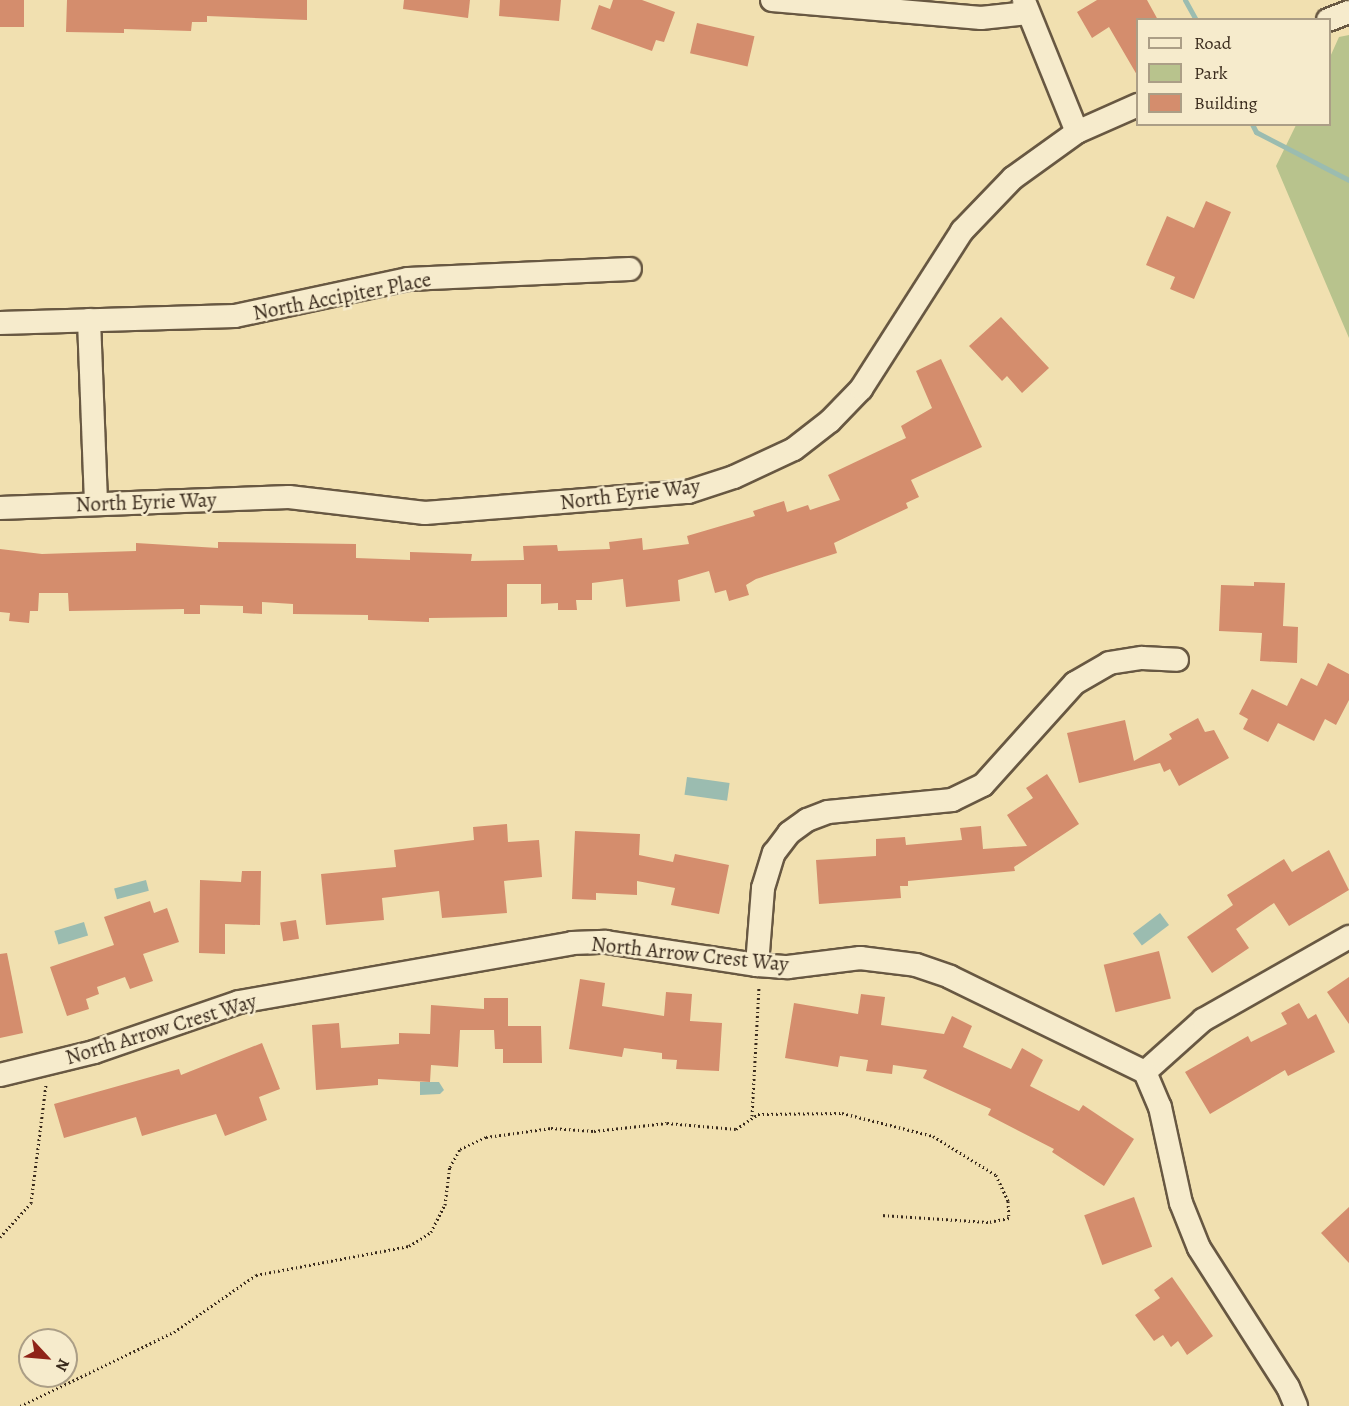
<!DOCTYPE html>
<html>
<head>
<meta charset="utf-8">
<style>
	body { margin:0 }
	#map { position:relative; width:1349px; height:1406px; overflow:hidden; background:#f1e0b0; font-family:Alegreya,serif }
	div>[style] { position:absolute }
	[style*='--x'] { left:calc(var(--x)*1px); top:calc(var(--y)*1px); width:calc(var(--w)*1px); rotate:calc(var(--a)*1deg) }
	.green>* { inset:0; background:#b8c38d }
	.water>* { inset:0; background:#9bbcb0; transform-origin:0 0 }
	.stream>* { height:5px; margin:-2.5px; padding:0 2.5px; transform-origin:2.5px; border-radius:2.5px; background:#9bbcb0 }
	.building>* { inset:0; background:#d48d6d; transform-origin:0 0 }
	.path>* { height:3px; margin-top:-1.5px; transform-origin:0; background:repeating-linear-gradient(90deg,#3a2b1d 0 1.5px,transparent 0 4.5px) }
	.roads { filter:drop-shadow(2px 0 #685842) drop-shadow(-2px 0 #685842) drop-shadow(0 2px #685842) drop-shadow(0 -2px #685842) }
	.minor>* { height:22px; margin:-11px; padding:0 11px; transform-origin:11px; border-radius:11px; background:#f6ebcc }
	span { translate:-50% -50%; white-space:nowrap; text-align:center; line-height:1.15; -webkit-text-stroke:5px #f6ebcc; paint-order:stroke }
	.street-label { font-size:21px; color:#3a2b1d }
	.legend { position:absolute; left:1136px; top:18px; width:195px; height:108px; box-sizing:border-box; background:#f6ebcc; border:2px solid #ab9e86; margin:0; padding:8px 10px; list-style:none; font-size:18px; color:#3a2b1d }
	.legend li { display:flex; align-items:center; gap:12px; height:30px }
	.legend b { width:30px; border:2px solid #ab9e86 }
	.north { position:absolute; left:18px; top:1328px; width:60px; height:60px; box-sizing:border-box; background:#f6ebcc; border:2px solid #ab9e86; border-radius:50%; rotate:116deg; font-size:16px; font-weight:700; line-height:24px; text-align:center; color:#3a2b1d }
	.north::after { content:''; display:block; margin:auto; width:21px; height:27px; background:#8f2418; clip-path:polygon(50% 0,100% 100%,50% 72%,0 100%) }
</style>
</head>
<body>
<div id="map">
	<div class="green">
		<div style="clip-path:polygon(1349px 35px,1349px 338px,1276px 166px,1296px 125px,1330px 124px,1330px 57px,1339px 37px)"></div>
	</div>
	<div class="water">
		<div style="left:687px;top:777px;width:43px;height:18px;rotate:8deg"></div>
		<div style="left:146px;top:880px;width:11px;height:33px;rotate:75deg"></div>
		<div style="left:1160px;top:913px;width:15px;height:34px;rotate:53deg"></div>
		<div style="left:84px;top:922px;width:14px;height:31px;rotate:73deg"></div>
		<div style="clip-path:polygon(420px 1082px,439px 1082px,444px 1090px,440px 1094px,420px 1095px)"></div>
	</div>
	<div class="stream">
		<div style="--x:1185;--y:0;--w:23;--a:61"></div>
		<div style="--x:1252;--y:124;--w:9;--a:63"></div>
		<div style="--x:1256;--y:132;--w:105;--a:27.3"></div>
	</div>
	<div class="building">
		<div style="left:0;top:0;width:24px;height:27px"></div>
		<div style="clip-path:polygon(67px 0,307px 0,307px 20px,207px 16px,207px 22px,192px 22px,191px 31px,124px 29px,124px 33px,66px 32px)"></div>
		<div style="clip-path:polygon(404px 0,470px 0,468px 18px,403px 9px)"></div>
		<div style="clip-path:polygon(500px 0,561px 0,559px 21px,499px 16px)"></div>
		<div style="clip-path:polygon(613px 0,642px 0,675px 12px,664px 42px,656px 40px,652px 51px,591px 29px,599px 5px,610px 9px)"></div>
		<div style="clip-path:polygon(1097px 0,1147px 0,1158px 20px,1137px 20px,1137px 75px,1109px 27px,1092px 38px,1077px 12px)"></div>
		<div style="left:697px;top:23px;width:59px;height:31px;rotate:13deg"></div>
		<div style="clip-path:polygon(1206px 201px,1231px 212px,1194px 299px,1170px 289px,1175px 277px,1146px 265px,1167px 216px,1194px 228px)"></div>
		<div style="clip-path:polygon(1001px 317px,1049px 368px,1022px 393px,1007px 376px,1002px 381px,969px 346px)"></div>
		<div style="clip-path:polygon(941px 359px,982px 447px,911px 480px,919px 497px,906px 503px,908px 508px,834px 543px,837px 553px,756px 579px,746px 585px,749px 595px,729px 601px,726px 590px,715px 593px,709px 571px,678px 580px,680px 601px,626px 607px,623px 579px,592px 583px,592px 600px,576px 600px,577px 610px,558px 610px,558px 603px,541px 604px,541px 584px,507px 584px,507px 617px,429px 618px,429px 622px,368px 620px,368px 615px,293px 614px,293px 604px,262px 602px,262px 614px,243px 613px,243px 606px,200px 605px,200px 614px,184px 614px,184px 609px,69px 611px,68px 593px,39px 593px,38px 611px,30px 611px,29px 623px,9px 621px,10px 613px,0 612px,0 549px,42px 554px,136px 551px,136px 543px,218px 548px,218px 542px,356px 544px,356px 558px,410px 560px,410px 552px,472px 554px,471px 561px,524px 560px,523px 546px,557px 545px,558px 551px,610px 549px,609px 542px,642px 538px,643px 550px,689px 544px,687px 536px,755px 516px,753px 511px,784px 501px,787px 512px,808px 505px,810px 510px,840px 500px,828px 475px,906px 438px,901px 426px,932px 408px,916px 371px)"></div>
		<div style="clip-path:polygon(1254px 582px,1285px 583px,1283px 626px,1298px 627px,1297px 663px,1260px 661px,1262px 633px,1219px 631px,1221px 585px,1254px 586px)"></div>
		<div style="clip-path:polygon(1328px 663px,1349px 674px,1349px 700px,1336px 725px,1325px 719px,1314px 741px,1278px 723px,1268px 742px,1243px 729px,1248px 719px,1239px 714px,1252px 689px,1287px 706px,1301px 678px,1317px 686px)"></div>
		<div style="clip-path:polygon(1198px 718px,1205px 732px,1214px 730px,1229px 758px,1179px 786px,1170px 769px,1164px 772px,1160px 763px,1079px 783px,1067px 733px,1125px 720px,1134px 761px,1172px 739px,1169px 734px)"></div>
		<div style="clip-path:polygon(1047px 774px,1079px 824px,1014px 867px,1015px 871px,908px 881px,908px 886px,900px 886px,901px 898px,819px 904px,816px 860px,876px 856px,876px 839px,905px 837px,906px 845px,962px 840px,960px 828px,981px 826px,983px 849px,1027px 846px,1007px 815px,1033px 798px,1026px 788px)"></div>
		<div style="clip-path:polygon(507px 824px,508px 842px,539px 840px,542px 877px,504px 881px,507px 913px,442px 918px,439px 891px,382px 898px,384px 920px,326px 925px,321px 874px,396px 867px,394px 850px,474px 840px,473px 827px)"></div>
		<div style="clip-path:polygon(575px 831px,640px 834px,639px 855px,673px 862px,675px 854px,729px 865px,719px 914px,671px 905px,675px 888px,637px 881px,637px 895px,596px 893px,596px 900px,572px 899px)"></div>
		<div style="clip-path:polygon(1329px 850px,1349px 890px,1289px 926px,1274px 903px,1236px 929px,1249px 948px,1212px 973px,1187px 937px,1233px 905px,1227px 895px,1284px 859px,1292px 872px)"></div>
		<div style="clip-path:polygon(242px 871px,261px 871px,260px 925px,225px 924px,225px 954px,199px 953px,200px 880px,241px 882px)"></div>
		<div style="clip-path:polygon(150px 901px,154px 913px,167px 908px,179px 942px,143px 954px,153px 981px,130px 989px,125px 977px,97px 987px,99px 994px,86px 999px,89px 1009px,67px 1016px,50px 967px,114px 945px,104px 917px)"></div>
		<div style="left:296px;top:920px;width:19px;height:16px;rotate:81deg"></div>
		<div style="left:1159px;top:951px;width:49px;height:57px;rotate:76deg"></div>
		<div style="clip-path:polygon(7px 953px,23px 1033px,0 1038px,0 954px)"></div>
		<div style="clip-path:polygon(1349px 977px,1349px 1024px,1327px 992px)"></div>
		<div style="clip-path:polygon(580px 979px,605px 983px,602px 1006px,664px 1016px,666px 992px,692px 994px,690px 1021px,722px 1023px,719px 1071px,676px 1069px,677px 1060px,662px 1059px,662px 1053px,624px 1048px,622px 1057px,569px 1049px)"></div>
		<div style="clip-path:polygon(861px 994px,885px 997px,881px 1025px,944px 1034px,952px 1016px,972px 1026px,963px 1047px,1011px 1069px,1022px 1048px,1043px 1060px,1030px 1086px,1079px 1111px,1083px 1105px,1134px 1139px,1104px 1186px,1052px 1152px,1054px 1149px,988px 1115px,991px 1109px,923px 1078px,927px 1070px,893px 1065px,892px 1074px,866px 1071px,868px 1060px,840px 1056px,838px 1067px,785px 1058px,794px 1003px,858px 1014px)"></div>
		<div style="clip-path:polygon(484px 998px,508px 998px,508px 1026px,541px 1026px,542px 1063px,503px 1063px,503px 1049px,495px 1049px,494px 1030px,460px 1030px,458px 1067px,431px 1065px,430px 1082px,378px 1079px,378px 1085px,316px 1090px,312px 1025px,339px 1023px,341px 1048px,399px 1044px,399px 1033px,430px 1034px,431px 1005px,484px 1009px)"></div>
		<div style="clip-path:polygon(1299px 1003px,1308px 1019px,1316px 1014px,1335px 1052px,1288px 1076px,1285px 1070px,1210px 1114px,1185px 1072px,1248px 1036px,1251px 1042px,1287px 1024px,1281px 1013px)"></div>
		<div style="clip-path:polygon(262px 1043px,280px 1089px,259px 1097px,267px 1120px,225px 1136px,216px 1114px,142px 1136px,136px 1117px,64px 1138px,54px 1104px,179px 1069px,181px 1075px)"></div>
		<div style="left:1134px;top:1197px;width:53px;height:53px;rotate:70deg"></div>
		<div style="clip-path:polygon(1349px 1207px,1349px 1263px,1321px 1233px)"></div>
		<div style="clip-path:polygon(1172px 1277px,1213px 1336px,1187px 1355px,1178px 1341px,1171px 1347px,1163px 1335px,1154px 1341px,1135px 1315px,1160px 1298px,1154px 1290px)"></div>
	</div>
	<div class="path">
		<div style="--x:752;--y:1116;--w:130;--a:-86.9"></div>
		<div style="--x:0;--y:1237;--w:46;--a:-47.6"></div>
		<div style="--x:31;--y:1203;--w:120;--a:-82.8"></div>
		<div style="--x:20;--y:1406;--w:171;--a:-25.7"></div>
		<div style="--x:174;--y:1332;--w:100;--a:-34.8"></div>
		<div style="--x:256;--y:1275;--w:156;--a:-10.7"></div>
		<div style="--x:409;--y:1246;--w:26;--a:-32"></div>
		<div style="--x:431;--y:1232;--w:30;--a:-63"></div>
		<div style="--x:445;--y:1205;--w:38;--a:-83"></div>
		<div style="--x:450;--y:1167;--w:21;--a:-61"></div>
		<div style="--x:460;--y:1149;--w:29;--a:-25"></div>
		<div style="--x:486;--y:1137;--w:66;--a:-7.9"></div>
		<div style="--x:551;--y:1128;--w:43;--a:4"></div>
		<div style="--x:594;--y:1131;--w:73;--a:-6.3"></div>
		<div style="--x:667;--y:1123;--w:69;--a:5"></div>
		<div style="--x:736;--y:1129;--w:27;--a:-34"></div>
		<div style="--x:758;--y:1114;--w:84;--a:-0.7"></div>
		<div style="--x:842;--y:1113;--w:94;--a:14.2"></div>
		<div style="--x:933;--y:1136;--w:74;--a:31.8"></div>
		<div style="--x:996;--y:1175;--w:29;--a:65"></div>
		<div style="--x:1008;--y:1201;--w:17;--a:87"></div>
		<div style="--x:1009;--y:1218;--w:21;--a:169"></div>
		<div style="--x:988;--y:1222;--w:107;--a:-176.3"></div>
	</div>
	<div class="roads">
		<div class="minor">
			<div style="--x:772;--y:0;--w:210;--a:4.9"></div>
			<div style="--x:981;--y:18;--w:47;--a:-6.1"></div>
			<div style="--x:1024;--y:1;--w:141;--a:68"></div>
			<div style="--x:1328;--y:20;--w:22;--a:-21"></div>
			<div style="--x:89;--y:320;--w:184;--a:87.8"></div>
			<div style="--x:0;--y:323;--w:235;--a:-1.7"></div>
			<div style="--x:235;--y:316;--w:177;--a:-12.1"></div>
			<div style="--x:408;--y:279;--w:222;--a:-2.6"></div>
			<div style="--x:0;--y:508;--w:289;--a:-2.2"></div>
			<div style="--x:289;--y:497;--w:137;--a:6.7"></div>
			<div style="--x:425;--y:513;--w:264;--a:-4.6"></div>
			<div style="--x:688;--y:492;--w:48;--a:-18.1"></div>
			<div style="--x:734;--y:477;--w:66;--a:-25"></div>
			<div style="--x:794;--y:449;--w:46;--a:-37.9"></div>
			<div style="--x:830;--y:421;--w:45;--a:-45.9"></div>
			<div style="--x:861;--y:389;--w:188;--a:-57.4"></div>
			<div style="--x:962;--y:231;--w:74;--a:-46.1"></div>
			<div style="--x:1013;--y:178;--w:79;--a:-35.7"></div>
			<div style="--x:1077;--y:132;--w:67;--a:-23.9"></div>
			<div style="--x:757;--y:965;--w:77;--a:-85.5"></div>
			<div style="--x:763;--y:888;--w:37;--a:-73"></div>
			<div style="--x:774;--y:853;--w:25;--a:-53"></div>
			<div style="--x:789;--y:833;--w:22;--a:-36"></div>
			<div style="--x:807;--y:820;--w:22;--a:-21"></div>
			<div style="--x:828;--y:812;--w:125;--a:-5.5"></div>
			<div style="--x:952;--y:800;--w:34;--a:-26"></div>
			<div style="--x:983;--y:785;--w:137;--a:-48"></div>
			<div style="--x:1075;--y:683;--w:39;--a:-30"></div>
			<div style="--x:1109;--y:663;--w:33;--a:-9"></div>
			<div style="--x:1142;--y:658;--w:35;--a:3"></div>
			<div style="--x:1145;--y:1072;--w:78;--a:-41.9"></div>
			<div style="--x:1203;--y:1020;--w:168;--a:-29.6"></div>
			<div style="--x:0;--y:1075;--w:97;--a:-13.7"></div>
			<div style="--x:94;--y:1052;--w:153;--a:-19"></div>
			<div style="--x:239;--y:1002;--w:338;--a:-10"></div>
			<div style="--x:572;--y:943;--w:34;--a:-2"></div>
			<div style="--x:606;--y:942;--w:153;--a:8.7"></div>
			<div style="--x:757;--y:965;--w:31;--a:4"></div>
			<div style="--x:788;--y:967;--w:73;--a:-7.1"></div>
			<div style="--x:860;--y:958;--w:56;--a:7.1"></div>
			<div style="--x:916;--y:965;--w:36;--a:19"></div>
			<div style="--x:950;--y:977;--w:217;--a:26"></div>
			<div style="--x:1145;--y:1072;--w:38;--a:67"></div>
			<div style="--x:1160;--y:1107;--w:98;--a:77.7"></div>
			<div style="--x:1181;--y:1203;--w:48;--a:68.2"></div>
			<div style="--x:1199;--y:1248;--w:165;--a:57.4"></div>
			<div style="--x:1288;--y:1387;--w:21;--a:67"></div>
		</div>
	</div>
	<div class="street-label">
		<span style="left:342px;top:296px;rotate:-11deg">North Accipiter Place</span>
		<span style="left:630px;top:494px;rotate:-7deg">North Eyrie Way</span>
		<span style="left:146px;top:502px;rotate:-2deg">North Eyrie Way</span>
		<span style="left:690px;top:954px;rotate:6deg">North Arrow Crest Way</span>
		<span style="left:161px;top:1029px;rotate:-17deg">North Arrow Crest Way</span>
	</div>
	<ul class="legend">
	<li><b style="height:8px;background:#f6ebcc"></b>Road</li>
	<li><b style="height:16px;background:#b8c38d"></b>Park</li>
	<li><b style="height:16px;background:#d48d6d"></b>Building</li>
	</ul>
	<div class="north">N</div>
</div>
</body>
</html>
